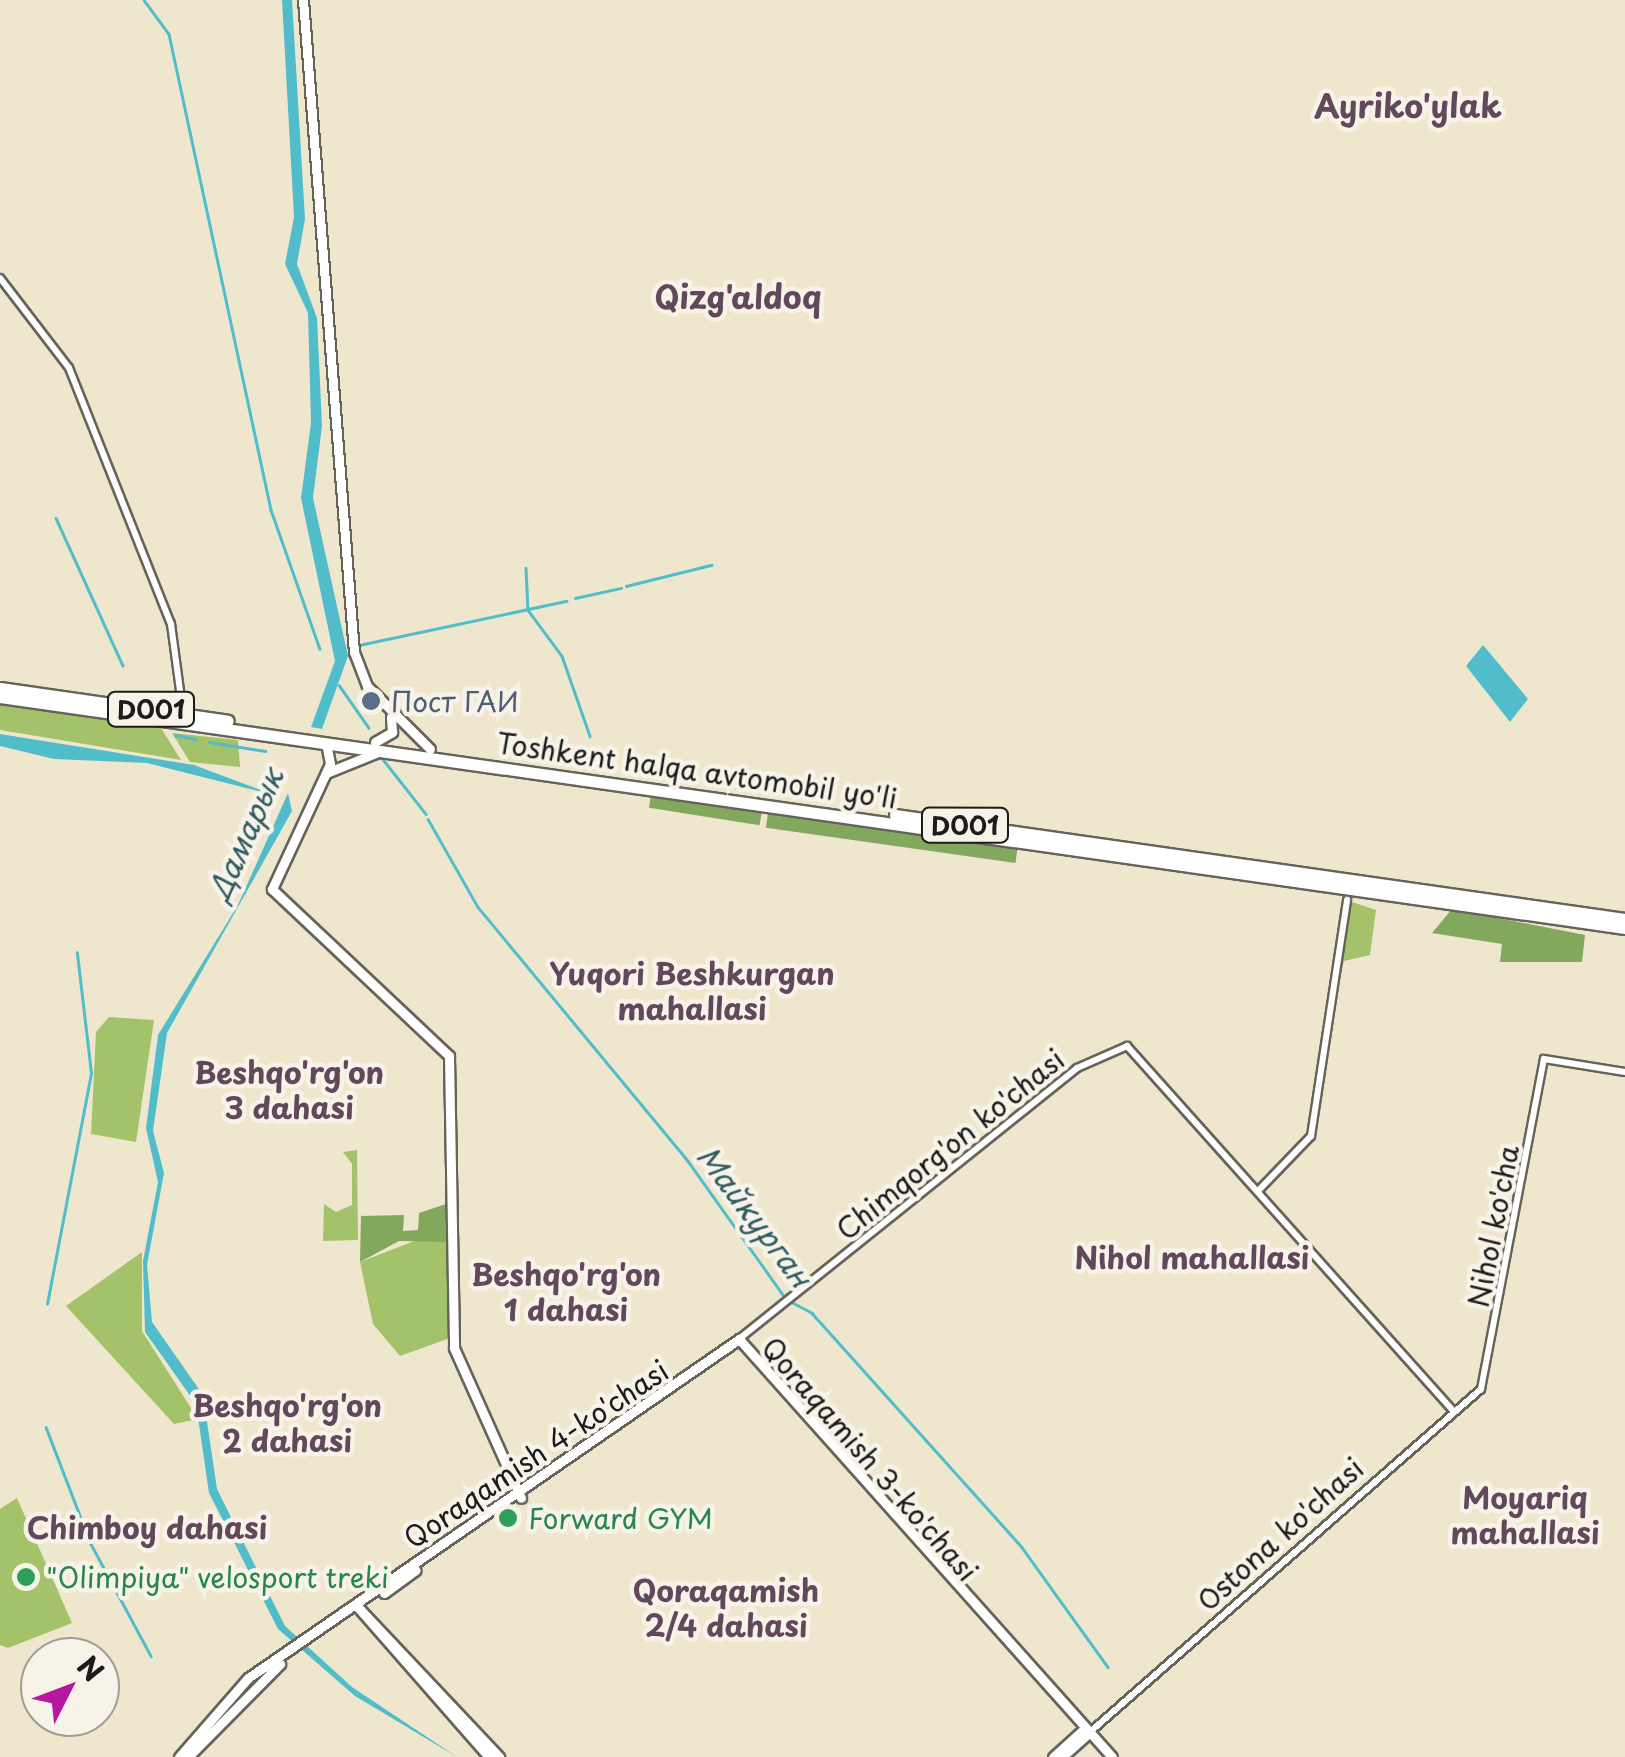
<!DOCTYPE html>
<html>
<head>
<meta charset="utf-8">
<style>
	body { margin:0 }
	#map { position:relative; width:1625px; height:1757px; overflow:hidden; background:#efe7cd; font-family:"Playpen Sans",sans-serif }
	div>[style] { position:absolute }
	[style*='--x'] { left:calc(var(--x)*1px); top:calc(var(--y)*1px); width:calc(var(--w)*1px); rotate:calc(var(--a)*1deg) }
	.green>* { inset:0; background:#a3c26a }
	.forest>* { inset:0; background:#82a85e; transform-origin:0 0 }
	.water>* { inset:0; background:#51bdcb }
	.stream>* { height:2.5px; margin:-1.25px; padding:0 1.25px; transform-origin:1.25px; border-radius:1.25px; background:#51bdcb }
	.roads { filter:drop-shadow(2px 0 #66635a) drop-shadow(-2px 0 #66635a) drop-shadow(0 2px #66635a) drop-shadow(0 -2px #66635a) }
	.minor>* { height:6px; margin:-3px; padding:0 3px; transform-origin:3px; border-radius:3px; background:#fff }
	.major>* { height:9px; margin:-4.5px; padding:0 4.5px; transform-origin:4.5px; border-radius:4.5px; background:#fff }
	.highway>* { height:11px; margin:-5.5px; padding:0 5.5px; transform-origin:5.5px; border-radius:5.5px; background:#fff }
	.dots>* { width:28px; height:28px; translate:-50% -50%; box-sizing:border-box; border:5px solid #f7f3e8; border-radius:50% }
	span { translate:-50% -50%; white-space:nowrap; text-align:center; line-height:1.15; -webkit-text-stroke:9px #f7f3e8; paint-order:stroke }
	.shield-label span { padding:2px 8px; background:#f7f3e8; border:2px solid; border-radius:8px; -webkit-text-stroke-width:0 }
	.shield-label { font-size:25px; color:#1c1c1c; font-weight:700 }
	.service-label { font-size:28px; color:#4e5e75 }
	.left { translate:0 -50%; text-align:left }
	.street-label { font-size:28px; color:#1c1c1c }
	.leisure-label { font-size:28px; color:#27864d }
	.water-label { font-size:30px; color:#315c62; font-style:italic }
	.neighbourhood-label { font-size:30px; color:#61485a; font-weight:700 }
	.quarter-label { font-size:32px; color:#61485a; font-weight:700 }
	.north { position:absolute; left:20px; top:1637px; width:100px; height:100px; box-sizing:border-box; background:#f7f3e8; border:2px solid #9f9d96; border-radius:50%; rotate:48deg; font-size:28px; font-weight:700; line-height:40px; text-align:center; color:#1c1c1c }
	.north::after { content:''; display:block; margin:auto; width:35px; height:45px; background:#b5179e; clip-path:polygon(50% 0,100% 100%,50% 72%,0 100%) }
</style>
</head>
<body>
<div id="map">
	<div class="green">
		<div style="clip-path:polygon(0 702px,161px 728px,181px 760px,0 730px)"></div>
		<div style="clip-path:polygon(172px 733px,238px 740px,240px 767px,190px 762px)"></div>
		<div style="clip-path:polygon(1352px 902px,1376px 910px,1370px 955px,1344px 961px,1334px 999px)"></div>
		<div style="clip-path:polygon(109px 1017px,154px 1020px,136px 1142px,91px 1134px,96px 1032px)"></div>
		<div style="clip-path:polygon(357px 1150px,358px 1240px,323px 1241px,324px 1204px,336px 1212px,352px 1205px,352px 1164px,343px 1152px)"></div>
		<div style="clip-path:polygon(422px 1238px,450px 1243px,450px 1338px,400px 1356px,373px 1324px,360px 1262px)"></div>
		<div style="clip-path:polygon(142px 1252px,142px 1331px,198px 1419px,174px 1424px,66px 1306px)"></div>
		<div style="clip-path:polygon(17px 1498px,72px 1623px,8px 1648px,0 1645px,0 1509px)"></div>
	</div>
	<div class="forest">
		<div style="left:651px;top:795px;width:112px;height:13px;rotate:9deg"></div>
		<div style="left:768px;top:813px;width:252px;height:15px;rotate:8deg"></div>
		<div style="clip-path:polygon(1452px 909px,1585px 935px,1582px 962px,1500px 962px,1502px 944px,1432px 933px)"></div>
		<div style="clip-path:polygon(446px 1204px,447px 1242px,399px 1241px,360px 1262px,361px 1216px,404px 1215px,403px 1231px,418px 1230px,419px 1213px)"></div>
	</div>
	<div class="water">
		<div style="clip-path:polygon(282px 0,292px 0,305px 219px,297px 264px,317px 318px,322px 426px,313px 498px,348px 656px,322px 729px,311px 727px,335px 661px,301px 498px,311px 423px,308px 313px,285px 264px,294px 217px)"></div>
		<div style="clip-path:polygon(1483px 645px,1528px 699px,1510px 722px,1466px 666px)"></div>
		<div style="clip-path:polygon(0 734px,194px 765px,274px 795px,147px 763px,54px 759px,0 746px)"></div>
		<div style="clip-path:polygon(288px 793px,292px 811px,167px 1033px,153px 1131px,164px 1173px,147px 1265px,152px 1322px,203px 1395px,217px 1489px,285px 1626px,352px 1687px,457px 1757px,355px 1696px,278px 1629px,209px 1493px,196px 1404px,145px 1332px,143px 1261px,158px 1182px,146px 1128px,158px 1035px,238px 905px)"></div>
	</div>
	<div class="stream">
		<div style="--x:144;--y:0;--w:42;--a:53.7"></div>
		<div style="--x:169;--y:34;--w:487;--a:77.9"></div>
		<div style="--x:271;--y:510;--w:147;--a:70.6"></div>
		<div style="--x:56;--y:518;--w:162;--a:65.6"></div>
		<div style="--x:526;--y:568;--w:42;--a:87.3"></div>
		<div style="--x:528;--y:610;--w:57;--a:53.5"></div>
		<div style="--x:562;--y:656;--w:85;--a:70.7"></div>
		<div style="--x:626;--y:586;--w:88;--a:-13.9"></div>
		<div style="--x:575;--y:598;--w:47;--a:-12.3"></div>
		<div style="--x:359;--y:645;--w:212;--a:-12"></div>
		<div style="--x:339;--y:685;--w:52;--a:55.1"></div>
		<div style="--x:175;--y:735;--w:21;--a:11"></div>
		<div style="--x:209;--y:742;--w:57;--a:9.1"></div>
		<div style="--x:382;--y:758;--w:71;--a:51.8"></div>
		<div style="--x:428;--y:819;--w:101;--a:60.4"></div>
		<div style="--x:478;--y:907;--w:330;--a:50.4"></div>
		<div style="--x:688;--y:1161;--w:169;--a:54.6"></div>
		<div style="--x:786;--y:1299;--w:30;--a:28"></div>
		<div style="--x:812;--y:1313;--w:313;--a:48.1"></div>
		<div style="--x:1021;--y:1546;--w:149;--a:54.3"></div>
		<div style="--x:47;--y:1304;--w:235;--a:-79.2"></div>
		<div style="--x:91;--y:1073;--w:121;--a:-96.7"></div>
		<div style="--x:46;--y:1427;--w:125;--a:69"></div>
		<div style="--x:91;--y:1544;--w:127;--a:61.8"></div>
	</div>
	<div class="roads">
		<div class="minor">
			<div style="--x:0;--y:278;--w:113;--a:52.5"></div>
			<div style="--x:69;--y:368;--w:276;--a:68.3"></div>
			<div style="--x:171;--y:624;--w:90;--a:82.3"></div>
			<div style="--x:1258;--y:1191;--w:76;--a:-46.1"></div>
			<div style="--x:1311;--y:1136;--w:239;--a:-81.3"></div>
			<div style="--x:739;--y:1339;--w:433;--a:-38.7"></div>
			<div style="--x:1077;--y:1068;--w:55;--a:-23.7"></div>
			<div style="--x:1127;--y:1046;--w:489;--a:48.2"></div>
			<div style="--x:1090;--y:1732;--w:520;--a:-41.26"></div>
			<div style="--x:1481;--y:1389;--w:336;--a:-79.2"></div>
			<div style="--x:1544;--y:1059;--w:82;--a:9.1"></div>
		</div>
		<div class="major">
			<div style="--x:303;--y:0;--w:654;--a:85.53"></div>
			<div style="--x:354;--y:652;--w:36;--a:69"></div>
			<div style="--x:367;--y:686;--w:89;--a:45"></div>
			<div style="--x:375;--y:742;--w:20;--a:-30"></div>
			<div style="--x:392;--y:732;--w:15;--a:-94"></div>
			<div style="--x:326;--y:743;--w:21;--a:79"></div>
			<div style="--x:330;--y:764;--w:138;--a:114.9"></div>
			<div style="--x:272;--y:889;--w:243;--a:43.3"></div>
			<div style="--x:449;--y:1056;--w:292;--a:89"></div>
			<div style="--x:454;--y:1348;--w:164;--a:65.9"></div>
			<div style="--x:326;--y:773;--w:54;--a:-21.8"></div>
			<div style="--x:739;--y:1339;--w:560;--a:48.26"></div>
			<div style="--x:384;--y:1593;--w:39;--a:-36"></div>
			<div style="--x:356;--y:1605;--w:209;--a:46.7"></div>
			<div style="--x:356;--y:1605;--w:202;--a:48.8"></div>
			<div style="--x:179;--y:1757;--w:105;--a:-48.9"></div>
			<div style="--x:248;--y:1678;--w:597;--a:-34.62"></div>
			<div style="--x:188;--y:1757;--w:131;--a:-45.3"></div>
			<div style="--x:1053;--y:1757;--w:39;--a:-42"></div>
			<div style="--x:1062;--y:1757;--w:38;--a:-42"></div>
		</div>
		<div class="highway">
			<div style="--x:0;--y:688;--w:230;--a:8.2"></div>
			<div style="--x:0;--y:697;--w:1641;--a:8.09"></div>
			<div style="--x:895;--y:815;--w:737;--a:8.11"></div>
		</div>
	</div>
	<div class="dots">
		<div style="left:371px;top:701px;background:#5c6f8a"></div>
		<div style="left:508px;top:1518px;background:#2e9e5b"></div>
		<div style="left:26px;top:1577px;background:#2e9e5b"></div>
	</div>
	<div class="shield-label">
		<span style="left:151px;top:709px">D001</span>
		<span style="left:965px;top:825px">D001</span>
	</div>
	<div class="service-label">
		<span class="left" style="left:391px;top:701px">Пост ГАИ</span>
	</div>
	<div class="street-label">
		<span style="left:697px;top:770px;rotate:8deg">Toshkent halqa avtomobil yo'li</span>
		<span style="left:950px;top:1144px;rotate:-39deg">Chimqorg'on ko'chasi</span>
		<span style="left:1493px;top:1226px;rotate:-79deg">Nihol ko'cha</span>
		<span style="left:536px;top:1454px;rotate:-34deg">Qoraqamish 4-ko'chasi</span>
		<span style="left:870px;top:1459px;rotate:49deg">Qoraqamish 3-ko'chasi</span>
		<span style="left:1280px;top:1534px;rotate:-42deg">Ostona ko'chasi</span>
	</div>
	<div class="leisure-label">
		<span class="left" style="left:528px;top:1518px">Forward GYM</span>
		<span class="left" style="left:46px;top:1577px">"Olimpiya" velosport treki</span>
	</div>
	<div class="water-label">
		<span style="left:245px;top:834px;rotate:-66deg">Дамарык</span>
		<span style="left:755px;top:1216px;rotate:53deg">Майкурган</span>
	</div>
	<div class="neighbourhood-label">
		<span style="left:692px;top:990px">Yuqori Beshkurgan<br>mahallasi</span>
		<span style="left:289px;top:1089px">Beshqo'rg'on<br>3 dahasi</span>
		<span style="left:1192px;top:1257px">Nihol mahallasi</span>
		<span style="left:566px;top:1291px">Beshqo'rg'on<br>1 dahasi</span>
		<span style="left:287px;top:1422px">Beshqo'rg'on<br>2 dahasi</span>
		<span style="left:1525px;top:1514px">Moyariq<br>mahallasi</span>
		<span style="left:147px;top:1527px">Chimboy dahasi</span>
		<span style="left:726px;top:1607px">Qoraqamish<br>2/4 dahasi</span>
	</div>
	<div class="quarter-label">
		<span style="left:1408px;top:105px">Ayriko'ylak</span>
		<span style="left:738px;top:296px">Qizg'aldoq</span>
	</div>
	<div class="north">N</div>
</div>
</body>
</html>
